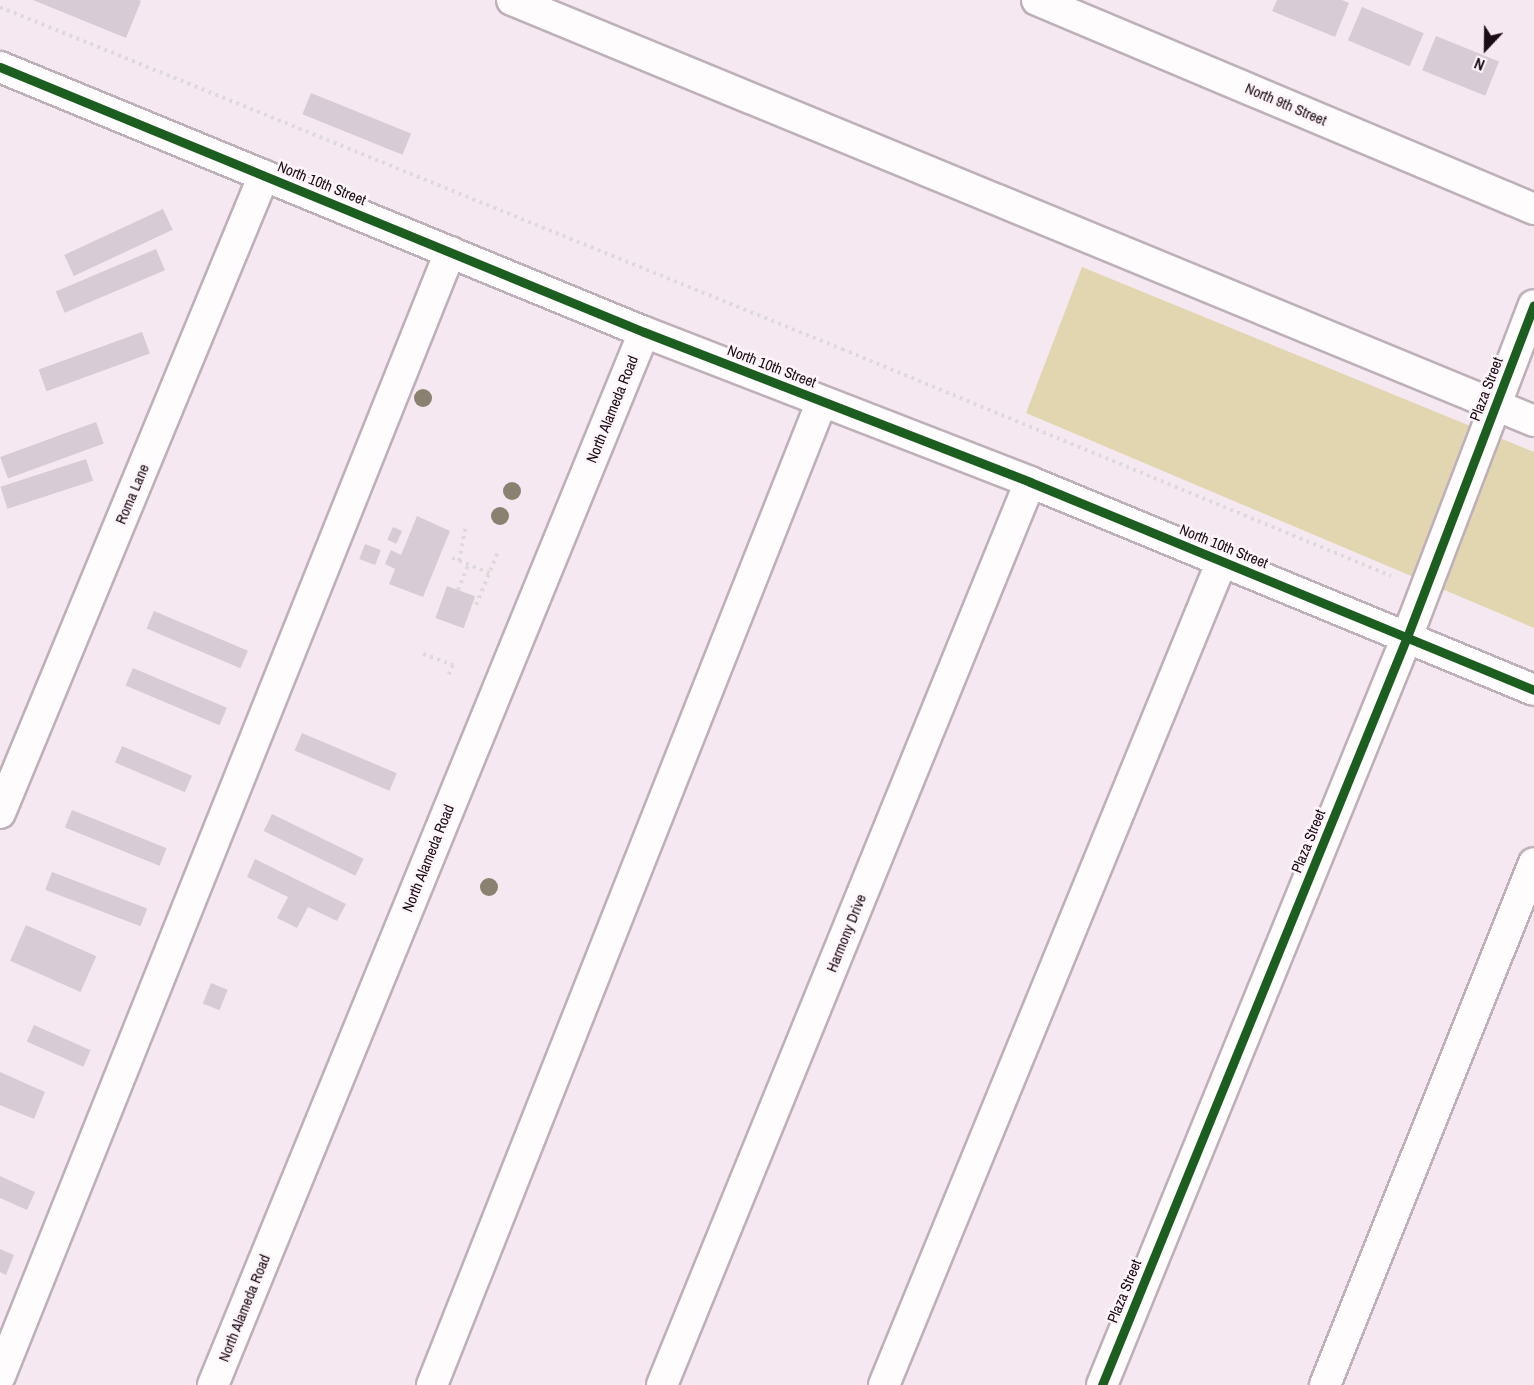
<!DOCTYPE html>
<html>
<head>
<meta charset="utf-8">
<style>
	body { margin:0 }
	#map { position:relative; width:1534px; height:1385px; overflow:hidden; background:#f6e8f0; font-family:"Archivo Narrow",sans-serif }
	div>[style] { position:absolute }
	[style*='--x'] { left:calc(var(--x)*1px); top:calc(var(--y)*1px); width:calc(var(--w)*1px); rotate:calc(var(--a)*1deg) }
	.green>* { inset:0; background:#e2d6b1 }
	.building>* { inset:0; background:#d7cbd5; transform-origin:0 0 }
	.path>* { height:4px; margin-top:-2px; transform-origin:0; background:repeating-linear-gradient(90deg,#dedadc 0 3px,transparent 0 7.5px) }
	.roads { filter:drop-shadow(2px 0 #beb0b8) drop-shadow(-2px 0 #beb0b8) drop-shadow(0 2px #beb0b8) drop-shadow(0 -2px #beb0b8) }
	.minor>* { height:30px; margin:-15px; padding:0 15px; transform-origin:15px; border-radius:15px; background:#fefcfd }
	.cycleway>* { height:9px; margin:-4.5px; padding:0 4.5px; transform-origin:4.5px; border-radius:4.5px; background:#1b5e20 }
	.trees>* { width:18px; height:18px; margin:-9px; border-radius:50%; background:#8a8170 }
	span { translate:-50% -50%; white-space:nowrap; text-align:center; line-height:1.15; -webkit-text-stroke:5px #fef5fa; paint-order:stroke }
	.street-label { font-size:15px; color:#1a0b14 }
	.north { position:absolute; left:1456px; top:18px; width:60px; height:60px; -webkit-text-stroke:4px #fef5fa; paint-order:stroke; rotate:202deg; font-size:16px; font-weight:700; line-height:24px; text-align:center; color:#1a0b14 }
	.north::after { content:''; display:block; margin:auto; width:21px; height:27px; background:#1a0b14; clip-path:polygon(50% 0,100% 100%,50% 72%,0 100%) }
</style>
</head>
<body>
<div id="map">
	<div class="green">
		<div style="clip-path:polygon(1082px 267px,1534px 452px,1534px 628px,1026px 413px)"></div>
	</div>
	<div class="building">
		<div style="clip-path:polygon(33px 0,139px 0,141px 1px,126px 38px)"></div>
		<div style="clip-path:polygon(1277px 0,1342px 0,1349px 3px,1335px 37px,1272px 11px)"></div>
		<div style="left:1362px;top:7px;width:67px;height:36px;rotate:23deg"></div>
		<div style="left:1436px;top:36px;width:68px;height:37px;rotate:22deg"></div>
		<div style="left:311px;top:93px;width:108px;height:23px;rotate:22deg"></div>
		<div style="left:163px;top:209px;width:23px;height:109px;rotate:65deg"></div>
		<div style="left:156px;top:249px;width:23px;height:109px;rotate:67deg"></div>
		<div style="left:142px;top:332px;width:23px;height:110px;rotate:70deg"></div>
		<div style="left:96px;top:422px;width:23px;height:102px;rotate:70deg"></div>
		<div style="left:86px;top:459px;width:23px;height:90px;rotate:72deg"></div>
		<div style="clip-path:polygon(417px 516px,450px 531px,423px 597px,389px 584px,395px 569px,385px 564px,391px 550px,401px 555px)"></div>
		<div style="left:393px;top:527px;width:10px;height:14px;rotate:24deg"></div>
		<div style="left:365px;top:544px;width:17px;height:16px;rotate:21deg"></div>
		<div style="left:447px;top:586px;width:30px;height:34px;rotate:20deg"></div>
		<div style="left:154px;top:611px;width:102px;height:19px;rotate:23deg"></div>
		<div style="left:133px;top:668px;width:102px;height:19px;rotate:23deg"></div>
		<div style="left:302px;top:733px;width:103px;height:19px;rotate:23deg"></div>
		<div style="left:122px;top:746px;width:76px;height:18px;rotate:23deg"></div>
		<div style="left:72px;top:810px;width:102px;height:19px;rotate:22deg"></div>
		<div style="left:272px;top:814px;width:102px;height:19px;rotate:26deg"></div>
		<div style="clip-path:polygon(255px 859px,346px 904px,337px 921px,308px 907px,297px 928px,277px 918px,288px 897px,247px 877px)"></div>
		<div style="left:52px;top:872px;width:102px;height:19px;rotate:21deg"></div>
		<div style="left:26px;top:925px;width:77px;height:39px;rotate:24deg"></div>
		<div style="left:211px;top:983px;width:18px;height:22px;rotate:22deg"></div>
		<div style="left:34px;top:1025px;width:62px;height:18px;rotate:24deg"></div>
		<div style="clip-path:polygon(0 1072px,45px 1092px,34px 1119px,0 1105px)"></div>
		<div style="clip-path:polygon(0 1176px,35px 1192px,27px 1210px,0 1198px)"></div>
		<div style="clip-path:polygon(0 1249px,14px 1255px,6px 1275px,0 1272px)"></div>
	</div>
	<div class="path">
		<div style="--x:0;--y:7;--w:909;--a:22.11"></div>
		<div style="--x:842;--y:349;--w:594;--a:22.46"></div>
		<div style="--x:452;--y:558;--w:41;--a:21.5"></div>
		<div style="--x:459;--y:561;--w:33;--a:-79"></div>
		<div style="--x:458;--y:590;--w:27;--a:-68"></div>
		<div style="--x:476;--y:605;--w:57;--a:-67.5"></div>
		<div style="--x:423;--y:654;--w:32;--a:20"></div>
		<div style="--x:453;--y:665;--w:12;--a:114"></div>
	</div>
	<div class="roads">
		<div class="minor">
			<div style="--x:512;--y:0;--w:1105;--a:22.39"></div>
			<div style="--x:1037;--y:0;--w:539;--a:22.81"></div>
			<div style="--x:0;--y:67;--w:696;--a:22.37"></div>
			<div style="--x:644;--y:332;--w:414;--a:21.2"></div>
			<div style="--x:1030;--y:482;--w:545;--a:22.43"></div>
			<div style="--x:0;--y:813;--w:690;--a:-67.52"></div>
			<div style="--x:0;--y:1376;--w:1211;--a:-68.18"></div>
			<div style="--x:213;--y:1385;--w:1138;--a:-67.74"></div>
			<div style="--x:432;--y:1385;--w:1058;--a:-68.38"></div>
			<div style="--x:662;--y:1385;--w:975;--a:-67.83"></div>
			<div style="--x:884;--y:1385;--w:891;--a:-67.7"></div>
			<div style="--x:1102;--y:1385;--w:808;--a:-67.82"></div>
			<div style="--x:1407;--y:637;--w:355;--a:-69.1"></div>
			<div style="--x:1325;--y:1385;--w:562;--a:-68.18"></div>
		</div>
	</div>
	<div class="cycleway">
		<div style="--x:0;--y:67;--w:696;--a:22.37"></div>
		<div style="--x:644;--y:332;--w:414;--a:21.2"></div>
		<div style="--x:1030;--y:482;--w:545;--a:22.43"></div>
		<div style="--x:1102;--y:1385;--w:808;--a:-67.82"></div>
		<div style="--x:1407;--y:637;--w:355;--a:-69.1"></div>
	</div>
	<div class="trees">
		<div style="left:423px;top:398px"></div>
		<div style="left:512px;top:491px"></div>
		<div style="left:500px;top:516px"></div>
		<div style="left:489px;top:887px"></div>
	</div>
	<div class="street-label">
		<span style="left:1286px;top:104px;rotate:23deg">North 9th Street</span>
		<span style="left:322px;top:183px;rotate:22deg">North 10th Street</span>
		<span style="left:772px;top:366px;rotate:21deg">North 10th Street</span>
		<span style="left:1486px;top:389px;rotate:-69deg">Plaza Street</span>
		<span style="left:612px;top:409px;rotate:-68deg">North Alameda Road</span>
		<span style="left:132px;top:494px;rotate:-67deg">Roma Lane</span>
		<span style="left:1224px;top:546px;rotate:22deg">North 10th Street</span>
		<span style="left:1308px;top:841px;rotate:-68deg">Plaza Street</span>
		<span style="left:428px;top:858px;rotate:-68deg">North Alameda Road</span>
		<span style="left:846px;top:933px;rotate:-68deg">Harmony Drive</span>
		<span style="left:1124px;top:1291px;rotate:-68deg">Plaza Street</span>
		<span style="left:244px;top:1308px;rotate:-68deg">North Alameda Road</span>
	</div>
	<div class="north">N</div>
</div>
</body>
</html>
